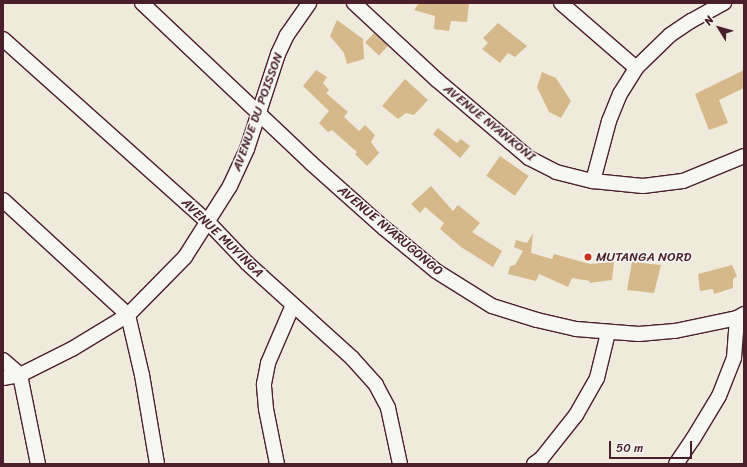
<!DOCTYPE html>
<html>
<head>
<meta charset="utf-8">
<style>
	body { margin:0 }
	#map { position:relative; width:747px; height:467px; overflow:hidden; background:#f0eadd; font-family:Sriracha,sans-serif }
	div>[style] { position:absolute }
	[style*='--x'] { left:calc(var(--x)*1px); top:calc(var(--y)*1px); width:calc(var(--w)*1px); rotate:calc(var(--a)*1deg) }
	.building>* { inset:0; background:#d6b98a; transform-origin:0 0 }
	.roads { filter:drop-shadow(1px 0 #4a1f2b) drop-shadow(-1px 0 #4a1f2b) drop-shadow(0 1px #4a1f2b) drop-shadow(0 -1px #4a1f2b) }
	.minor>* { height:14px; margin:-7px; padding:0 7px; transform-origin:7px; border-radius:7px; background:#f6f6f2 }
	.dots>* { width:11px; height:11px; translate:-50% -50%; box-sizing:border-box; border:2px solid #f6f6f2; border-radius:50% }
	span { translate:-50% -50%; white-space:nowrap; text-align:center; line-height:1.15; -webkit-text-stroke:3px #f6f6f2; paint-order:stroke }
	.street-label { font-size:13px; color:#4a1f2b }
	.poi-label { font-size:13px; color:#4a1f2b }
	.left { translate:0 -50%; text-align:left }
	.frame { position:absolute; inset:0; border:4px solid #4a1f2b; pointer-events:none }
	.north { position:absolute; left:699px; top:8px; width:40px; height:40px; -webkit-text-stroke:3px #f6f6f2; paint-order:stroke; rotate:307deg; font-size:11px; font-weight:700; line-height:16px; text-align:center; color:#4a1f2b }
	.north::after { content:''; display:block; margin:auto; width:14px; height:18px; background:#4a1f2b; clip-path:polygon(50% 0,100% 100%,50% 72%,0 100%) }
	.scale { position:absolute; left:609px; top:441px; width:83px; height:18px; box-sizing:border-box; border:2px solid #4a1f2b; border-top:0; padding-left:5px; font-size:12px; line-height:14px; white-space:nowrap; color:#4a1f2b; -webkit-text-stroke:3px #f6f6f2; paint-order:stroke }
</style>
</head>
<body>
<div id="map">
	<div class="building">
		<div style="clip-path:polygon(419px 3px,469px 3px,467px 22px,451px 21px,449px 31px,434px 29px,435px 16px,414px 10px)"></div>
		<div style="clip-path:polygon(337px 20px,363px 39px,364px 59px,347px 64px,344px 53px,330px 36px)"></div>
		<div style="clip-path:polygon(498px 23px,527px 46px,515px 57px,508px 53px,500px 63px,482px 49px,488px 43px,483px 38px)"></div>
		<div style="left:374px;top:33px;width:19px;height:13px;rotate:43deg"></div>
		<div style="clip-path:polygon(316px 70px,327px 77px,323px 83px,329px 90px,326px 93px,348px 112px,344px 117px,359px 131px,365px 125px,375px 135px,371px 142px,379px 153px,367px 166px,355px 154px,357px 152px,332px 130px,328px 132px,319px 123px,329px 111px,303px 86px)"></div>
		<div style="clip-path:polygon(744px 70px,744px 88px,719px 100px,728px 123px,709px 130px,695px 94px)"></div>
		<div style="clip-path:polygon(542px 72px,556px 78px,571px 101px,561px 118px,549px 112px,537px 87px)"></div>
		<div style="clip-path:polygon(405px 79px,428px 100px,414px 115px,406px 113px,398px 119px,382px 106px)"></div>
		<div style="clip-path:polygon(438px 128px,457px 143px,461px 139px,470px 146px,460px 158px,433px 134px)"></div>
		<div style="left:500px;top:156px;width:35px;height:24px;rotate:35deg"></div>
		<div style="clip-path:polygon(431px 186px,453px 211px,458px 205px,480px 223px,472px 232px,502px 251px,493px 267px,461px 247px,440px 229px,444px 223px,425px 207px,420px 213px,411px 204px)"></div>
		<div style="clip-path:polygon(533px 233px,531px 253px,552px 259px,554px 254px,590px 264px,614px 262px,612px 280px,589px 283px,590px 281px,572px 278px,568px 287px,539px 274px,536px 281px,508px 274px,510px 266px,515px 265px,523px 251px,514px 247px,516px 240px,527px 243px)"></div>
		<div style="clip-path:polygon(632px 262px,661px 265px,654px 293px,627px 290px)"></div>
		<div style="clip-path:polygon(732px 265px,737px 276px,733px 279px,733px 288px,714px 294px,713px 289px,700px 291px,698px 274px)"></div>
	</div>
	<div class="roads">
		<div class="minor">
			<div style="--x:142;--y:3;--w:233;--a:43.4"></div>
			<div style="--x:311;--y:163;--w:98;--a:41.7"></div>
			<div style="--x:384;--y:228;--w:67;--a:39.6"></div>
			<div style="--x:436;--y:271;--w:66;--a:32"></div>
			<div style="--x:492;--y:306;--w:47;--a:17.3"></div>
			<div style="--x:537;--y:320;--w:40;--a:13"></div>
			<div style="--x:576;--y:329;--w:63;--a:4.5"></div>
			<div style="--x:639;--y:334;--w:36;--a:-5"></div>
			<div style="--x:675;--y:331;--w:63;--a:-11.8"></div>
			<div style="--x:737;--y:318;--w:8;--a:-30"></div>
			<div style="--x:354;--y:3;--w:113;--a:42.9"></div>
			<div style="--x:437;--y:80;--w:96;--a:40.3"></div>
			<div style="--x:510;--y:142;--w:25;--a:40"></div>
			<div style="--x:529;--y:158;--w:30;--a:27"></div>
			<div style="--x:556;--y:172;--w:38;--a:14"></div>
			<div style="--x:593;--y:181;--w:50;--a:5.7"></div>
			<div style="--x:643;--y:186;--w:40;--a:-7.1"></div>
			<div style="--x:683;--y:181;--w:66;--a:-22.3"></div>
			<div style="--x:561;--y:3;--w:99;--a:40.9"></div>
			<div style="--x:3;--y:39;--w:275;--a:41.8"></div>
			<div style="--x:208;--y:222;--w:57;--a:46.4"></div>
			<div style="--x:247;--y:263;--w:142;--a:42.1"></div>
			<div style="--x:352;--y:358;--w:36;--a:48"></div>
			<div style="--x:376;--y:385;--w:26;--a:62"></div>
			<div style="--x:388;--y:408;--w:57;--a:77.9"></div>
			<div style="--x:593;--y:181;--w:62;--a:-75.1"></div>
			<div style="--x:609;--y:121;--w:29;--a:-68"></div>
			<div style="--x:620;--y:94;--w:31;--a:-58"></div>
			<div style="--x:636;--y:68;--w:47;--a:-44.1"></div>
			<div style="--x:670;--y:35;--w:25;--a:-34"></div>
			<div style="--x:691;--y:21;--w:38;--a:-29"></div>
			<div style="--x:3;--y:200;--w:170;--a:42.6"></div>
			<div style="--x:128;--y:315;--w:62;--a:76.9"></div>
			<div style="--x:142;--y:375;--w:90;--a:80.4"></div>
			<div style="--x:3;--y:360;--w:23;--a:41"></div>
			<div style="--x:20;--y:375;--w:91;--a:78.6"></div>
			<div style="--x:3;--y:378;--w:17;--a:-10"></div>
			<div style="--x:20;--y:375;--w:58;--a:-26.6"></div>
			<div style="--x:72;--y:349;--w:66;--a:-31.3"></div>
			<div style="--x:128;--y:315;--w:81;--a:-45.5"></div>
			<div style="--x:185;--y:257;--w:84;--a:-57.6"></div>
			<div style="--x:230;--y:186;--w:41;--a:-65.3"></div>
			<div style="--x:247;--y:149;--w:100;--a:-71.9"></div>
			<div style="--x:278;--y:54;--w:21;--a:-65"></div>
			<div style="--x:287;--y:35;--w:39;--a:-55"></div>
			<div style="--x:277;--y:464;--w:56;--a:-101.3"></div>
			<div style="--x:266;--y:409;--w:25;--a:-95"></div>
			<div style="--x:264;--y:384;--w:21;--a:-79"></div>
			<div style="--x:268;--y:363;--w:63;--a:-66.7"></div>
			<div style="--x:534;--y:464;--w:9;--a:-36"></div>
			<div style="--x:541;--y:459;--w:56;--a:-51.5"></div>
			<div style="--x:576;--y:415;--w:43;--a:-60.4"></div>
			<div style="--x:597;--y:378;--w:46;--a:-76.3"></div>
			<div style="--x:676;--y:464;--w:30;--a:-56"></div>
			<div style="--x:693;--y:439;--w:50;--a:-58.8"></div>
			<div style="--x:719;--y:396;--w:41;--a:-68.5"></div>
			<div style="--x:734;--y:358;--w:40;--a:-85.7"></div>
		</div>
	</div>
	<div class="dots">
		<div style="left:588px;top:257px;background:#c8321e"></div>
	</div>
	<div class="street-label">
		<span style="left:258px;top:112px;rotate:-70deg">AVENUE DU POISSON</span>
		<span style="left:489px;top:123px;rotate:39deg">AVENUE NYANKONI</span>
		<span style="left:390px;top:231px;rotate:40deg">AVENUE NYARUGONGO</span>
		<span style="left:222px;top:238px;rotate:44deg">AVENUE MUYINGA</span>
	</div>
	<div class="poi-label">
		<span class="left" style="left:596px;top:257px">MUTANGA NORD</span>
	</div>
	<div class="frame"></div>
	<div class="north">N</div>
	<div class="scale">50 m</div>
</div>
</body>
</html>
